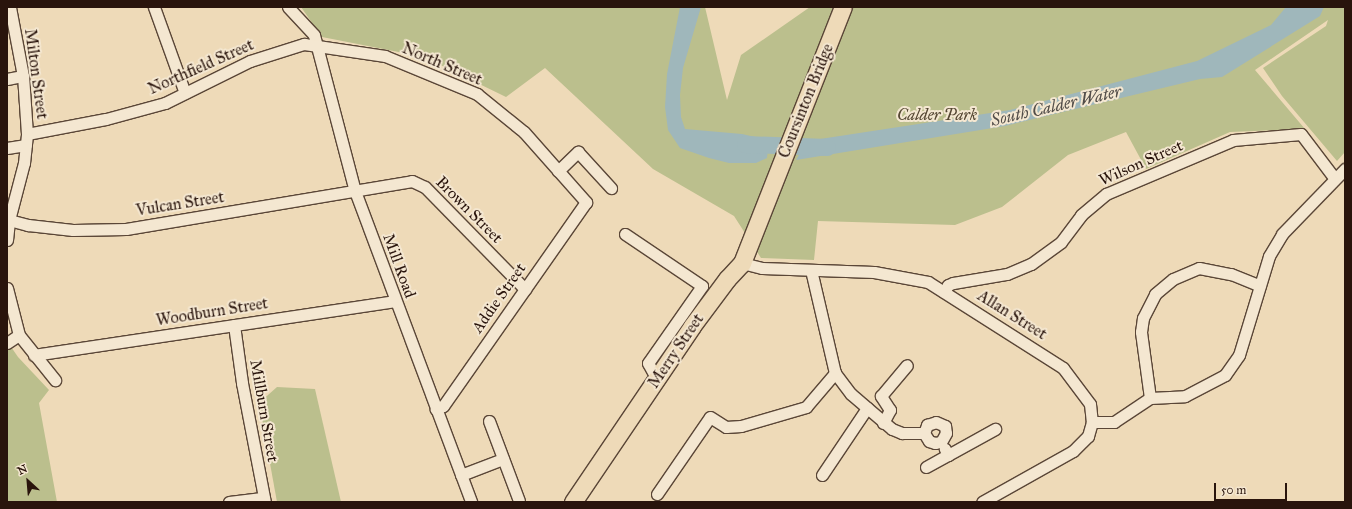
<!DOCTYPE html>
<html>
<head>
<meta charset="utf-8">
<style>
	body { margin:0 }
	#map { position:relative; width:1352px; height:509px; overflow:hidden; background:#eedab8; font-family:"IM FELL Great Primer",serif }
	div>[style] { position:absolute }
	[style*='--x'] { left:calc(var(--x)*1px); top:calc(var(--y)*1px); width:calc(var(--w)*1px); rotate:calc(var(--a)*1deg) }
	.green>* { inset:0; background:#bbbf8d }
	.water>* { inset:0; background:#9fb7bb }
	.river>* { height:17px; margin:-8.5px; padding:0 8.5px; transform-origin:8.5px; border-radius:8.5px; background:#9fb7bb }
	.roads { filter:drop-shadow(1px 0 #5a4637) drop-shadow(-1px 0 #5a4637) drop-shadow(0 1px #5a4637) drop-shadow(0 -1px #5a4637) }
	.minor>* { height:11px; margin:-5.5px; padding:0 5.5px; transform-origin:5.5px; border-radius:5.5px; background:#f4e7d1 }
	.primary>* { height:17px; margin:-8.5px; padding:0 8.5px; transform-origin:8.5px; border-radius:8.5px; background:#eedab8 }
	span { translate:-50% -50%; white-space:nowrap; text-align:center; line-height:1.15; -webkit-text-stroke:4px #f4e7d1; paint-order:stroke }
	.street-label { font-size:16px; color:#29140c }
	.park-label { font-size:16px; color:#554733; font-style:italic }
	.water-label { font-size:17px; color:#524d49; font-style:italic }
	.frame { position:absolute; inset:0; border:8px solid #29140c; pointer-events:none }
	.north { position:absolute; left:8px; top:461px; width:40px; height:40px; -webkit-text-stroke:3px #f4e7d1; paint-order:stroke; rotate:334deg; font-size:11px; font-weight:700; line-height:16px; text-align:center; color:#29140c }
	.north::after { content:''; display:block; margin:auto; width:14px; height:18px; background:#29140c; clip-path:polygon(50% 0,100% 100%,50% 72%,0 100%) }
	.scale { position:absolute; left:1214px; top:483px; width:73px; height:18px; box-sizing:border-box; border:2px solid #29140c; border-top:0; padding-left:5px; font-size:12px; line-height:14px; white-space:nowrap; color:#29140c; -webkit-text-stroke:3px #f4e7d1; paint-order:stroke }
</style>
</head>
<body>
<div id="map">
	<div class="green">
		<div style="clip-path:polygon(301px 7px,705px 7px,727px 100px,741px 55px,810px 7px,1345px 7px,1345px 152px,1337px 161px,1282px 96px,1263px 68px,1326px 26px,1328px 20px,1255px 70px,1305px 129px,1230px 132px,1146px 169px,1126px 132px,1068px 155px,1002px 207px,955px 225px,818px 221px,814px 260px,761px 258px,734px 216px,653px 169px,545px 68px,506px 97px,424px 57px,322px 37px)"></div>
		<div style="clip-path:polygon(7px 341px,18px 357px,49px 390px,39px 403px,57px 502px,7px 502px)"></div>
		<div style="clip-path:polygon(277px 387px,315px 389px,341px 502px,277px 502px,259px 403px)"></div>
	</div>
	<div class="water">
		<div style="clip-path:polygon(680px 7px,701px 7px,683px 68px,680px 95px,681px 117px,685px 129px,742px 134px,769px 140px,767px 158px,756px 163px,729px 163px,709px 158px,680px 148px,668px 130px,665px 107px,667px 74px)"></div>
		<div style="clip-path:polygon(1286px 7px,1324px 7px,1320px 16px,1222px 77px,1200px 79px,1005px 126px,796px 160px,807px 141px,1010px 110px,1197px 61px,1271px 25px)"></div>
	</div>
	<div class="river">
		<div style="--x:745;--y:144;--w:82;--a:2.1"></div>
	</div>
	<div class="roads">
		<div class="minor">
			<div style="--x:154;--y:7;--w:91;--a:70.2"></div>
			<div style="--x:288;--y:7;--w:38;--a:47"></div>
			<div style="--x:314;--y:35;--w:161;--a:75.3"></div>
			<div style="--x:355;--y:191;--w:332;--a:69.5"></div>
			<div style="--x:7;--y:79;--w:16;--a:-11"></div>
			<div style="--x:27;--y:134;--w:80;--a:-10.8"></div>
			<div style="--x:106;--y:119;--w:61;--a:-15.2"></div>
			<div style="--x:165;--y:103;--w:95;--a:-26.3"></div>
			<div style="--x:250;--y:61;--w:57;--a:-17.5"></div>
			<div style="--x:304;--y:44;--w:82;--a:8.4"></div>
			<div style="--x:385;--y:56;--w:100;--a:22.4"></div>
			<div style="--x:477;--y:94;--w:60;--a:39"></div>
			<div style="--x:524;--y:132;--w:94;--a:48.5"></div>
			<div style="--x:586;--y:202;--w:249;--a:125"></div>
			<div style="--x:443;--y:406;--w:8;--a:157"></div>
			<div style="--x:7;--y:148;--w:19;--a:-9"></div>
			<div style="--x:558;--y:171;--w:28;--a:-44"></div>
			<div style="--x:578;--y:152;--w:49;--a:47.5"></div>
			<div style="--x:9;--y:220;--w:20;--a:15"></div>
			<div style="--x:28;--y:225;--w:45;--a:6.3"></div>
			<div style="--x:73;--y:230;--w:53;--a:-1.1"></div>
			<div style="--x:126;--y:229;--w:290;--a:-9.5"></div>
			<div style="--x:412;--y:181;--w:14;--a:25"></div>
			<div style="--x:425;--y:187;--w:143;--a:45.6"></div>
			<div style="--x:625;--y:234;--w:93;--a:34"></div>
			<div style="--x:702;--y:286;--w:94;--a:125"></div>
			<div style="--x:648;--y:363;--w:18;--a:61"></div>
			<div style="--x:7;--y:240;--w:20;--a:-84"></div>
			<div style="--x:9;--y:220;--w:59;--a:-75.3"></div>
			<div style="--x:24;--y:163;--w:29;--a:-84"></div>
			<div style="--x:27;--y:134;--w:58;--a:-93.9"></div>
			<div style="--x:23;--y:76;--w:70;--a:-100.7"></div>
			<div style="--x:742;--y:263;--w:21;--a:14"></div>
			<div style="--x:762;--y:268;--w:112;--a:2"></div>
			<div style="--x:874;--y:272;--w:55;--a:10.5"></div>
			<div style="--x:928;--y:282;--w:160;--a:32.5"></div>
			<div style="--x:1063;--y:368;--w:45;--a:53.1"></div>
			<div style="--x:1090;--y:404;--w:18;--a:84"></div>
			<div style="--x:1092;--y:422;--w:15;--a:106"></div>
			<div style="--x:1088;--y:436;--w:21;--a:135"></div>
			<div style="--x:1073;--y:451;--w:104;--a:150.7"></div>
			<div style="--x:811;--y:270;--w:106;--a:76.9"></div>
			<div style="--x:835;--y:373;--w:26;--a:53"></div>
			<div style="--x:851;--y:394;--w:54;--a:40.5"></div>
			<div style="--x:892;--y:429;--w:11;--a:22"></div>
			<div style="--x:902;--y:433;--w:22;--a:0"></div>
			<div style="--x:924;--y:433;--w:9;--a:-69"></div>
			<div style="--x:927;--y:425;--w:9;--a:-18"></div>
			<div style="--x:936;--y:422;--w:10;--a:24"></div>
			<div style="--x:945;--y:426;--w:7;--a:82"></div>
			<div style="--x:946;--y:433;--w:10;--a:119"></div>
			<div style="--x:941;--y:442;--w:6;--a:171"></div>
			<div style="--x:935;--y:443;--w:6;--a:-162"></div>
			<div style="--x:929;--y:441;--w:9;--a:-122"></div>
			<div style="--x:7;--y:288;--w:49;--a:75.7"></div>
			<div style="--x:19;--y:335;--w:58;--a:51.3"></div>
			<div style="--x:944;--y:292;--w:8;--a:-60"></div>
			<div style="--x:948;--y:285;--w:5;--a:-22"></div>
			<div style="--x:953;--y:283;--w:55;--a:-9.5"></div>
			<div style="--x:1007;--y:274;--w:26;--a:-23"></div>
			<div style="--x:1031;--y:264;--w:37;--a:-36"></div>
			<div style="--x:1061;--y:242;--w:34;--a:-53"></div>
			<div style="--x:1081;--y:215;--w:33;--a:-40"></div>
			<div style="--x:1106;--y:194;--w:138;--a:-23"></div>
			<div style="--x:1233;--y:140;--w:68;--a:-5"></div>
			<div style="--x:1301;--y:134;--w:56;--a:52.9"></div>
			<div style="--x:234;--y:325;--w:59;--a:82.1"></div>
			<div style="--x:242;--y:383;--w:121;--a:79.1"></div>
			<div style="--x:7;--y:343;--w:14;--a:-34"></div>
			<div style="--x:34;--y:355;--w:365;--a:-8.5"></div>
			<div style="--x:1150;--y:398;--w:67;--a:-97.8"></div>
			<div style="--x:1141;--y:332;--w:14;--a:-82"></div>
			<div style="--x:1143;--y:318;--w:27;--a:-63"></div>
			<div style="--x:1155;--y:294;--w:23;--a:-40"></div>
			<div style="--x:1173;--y:279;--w:28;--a:-23"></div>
			<div style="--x:1199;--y:268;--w:33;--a:11"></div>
			<div style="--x:1231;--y:274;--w:31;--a:22"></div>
			<div style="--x:489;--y:421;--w:85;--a:69.4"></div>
			<div style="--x:1092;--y:422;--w:22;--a:0"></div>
			<div style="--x:1114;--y:422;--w:43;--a:-33.7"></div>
			<div style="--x:1150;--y:398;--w:35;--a:-3"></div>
			<div style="--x:1185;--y:396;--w:45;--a:-27.7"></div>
			<div style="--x:1225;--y:375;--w:24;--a:-55"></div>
			<div style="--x:1239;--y:355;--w:103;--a:-73.1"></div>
			<div style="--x:1269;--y:256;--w:26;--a:-59"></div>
			<div style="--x:1282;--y:234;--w:91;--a:-45.9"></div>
			<div style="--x:883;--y:423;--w:15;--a:-62"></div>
			<div style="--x:890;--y:410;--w:17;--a:-123"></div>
			<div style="--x:881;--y:396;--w:40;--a:-50"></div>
			<div style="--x:948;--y:455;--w:54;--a:-29"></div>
			<div style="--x:926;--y:467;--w:25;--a:-29"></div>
			<div style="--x:948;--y:455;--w:7;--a:-117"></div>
			<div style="--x:461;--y:475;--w:45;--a:-20.9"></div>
			<div style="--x:822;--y:475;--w:81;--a:-56.1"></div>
			<div style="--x:657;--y:494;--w:93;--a:-55.5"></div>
			<div style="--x:710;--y:417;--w:19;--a:32"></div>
			<div style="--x:726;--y:427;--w:15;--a:-4"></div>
			<div style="--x:741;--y:426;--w:68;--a:-16.3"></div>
			<div style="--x:806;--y:407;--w:45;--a:-49.5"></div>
			<div style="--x:229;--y:502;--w:35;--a:-7"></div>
		</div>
		<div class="primary">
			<div style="--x:573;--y:502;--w:212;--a:-55.9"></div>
			<div style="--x:692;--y:326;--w:59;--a:-53.3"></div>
			<div style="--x:727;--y:279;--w:22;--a:-47"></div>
			<div style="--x:742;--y:263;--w:275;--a:-68.5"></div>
		</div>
	</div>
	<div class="street-label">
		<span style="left:442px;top:64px;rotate:23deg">North Street</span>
		<span style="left:201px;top:67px;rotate:-24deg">Northfield Street</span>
		<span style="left:36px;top:74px;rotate:82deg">Milton Street</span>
		<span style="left:806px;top:101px;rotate:-68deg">Coursinton Bridge</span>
		<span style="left:1141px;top:163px;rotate:-24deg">Wilson Street</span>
		<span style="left:180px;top:204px;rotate:-9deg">Vulcan Street</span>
		<span style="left:469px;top:210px;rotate:45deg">Brown Street</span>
		<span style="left:399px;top:266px;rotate:70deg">Mill Road</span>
		<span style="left:499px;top:298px;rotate:-55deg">Addie Street</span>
		<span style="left:212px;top:312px;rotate:-9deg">Woodburn Street</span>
		<span style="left:1012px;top:315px;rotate:32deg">Allan Street</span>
		<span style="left:676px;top:351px;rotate:-56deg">Merry Street</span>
		<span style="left:264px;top:411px;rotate:80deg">Millburn Street</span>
	</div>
	<div class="park-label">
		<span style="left:937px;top:115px">Calder Park</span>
	</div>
	<div class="water-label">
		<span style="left:1056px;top:106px;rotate:-13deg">South Calder Water</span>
	</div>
	<div class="frame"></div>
	<div class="north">N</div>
	<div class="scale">50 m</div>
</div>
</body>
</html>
